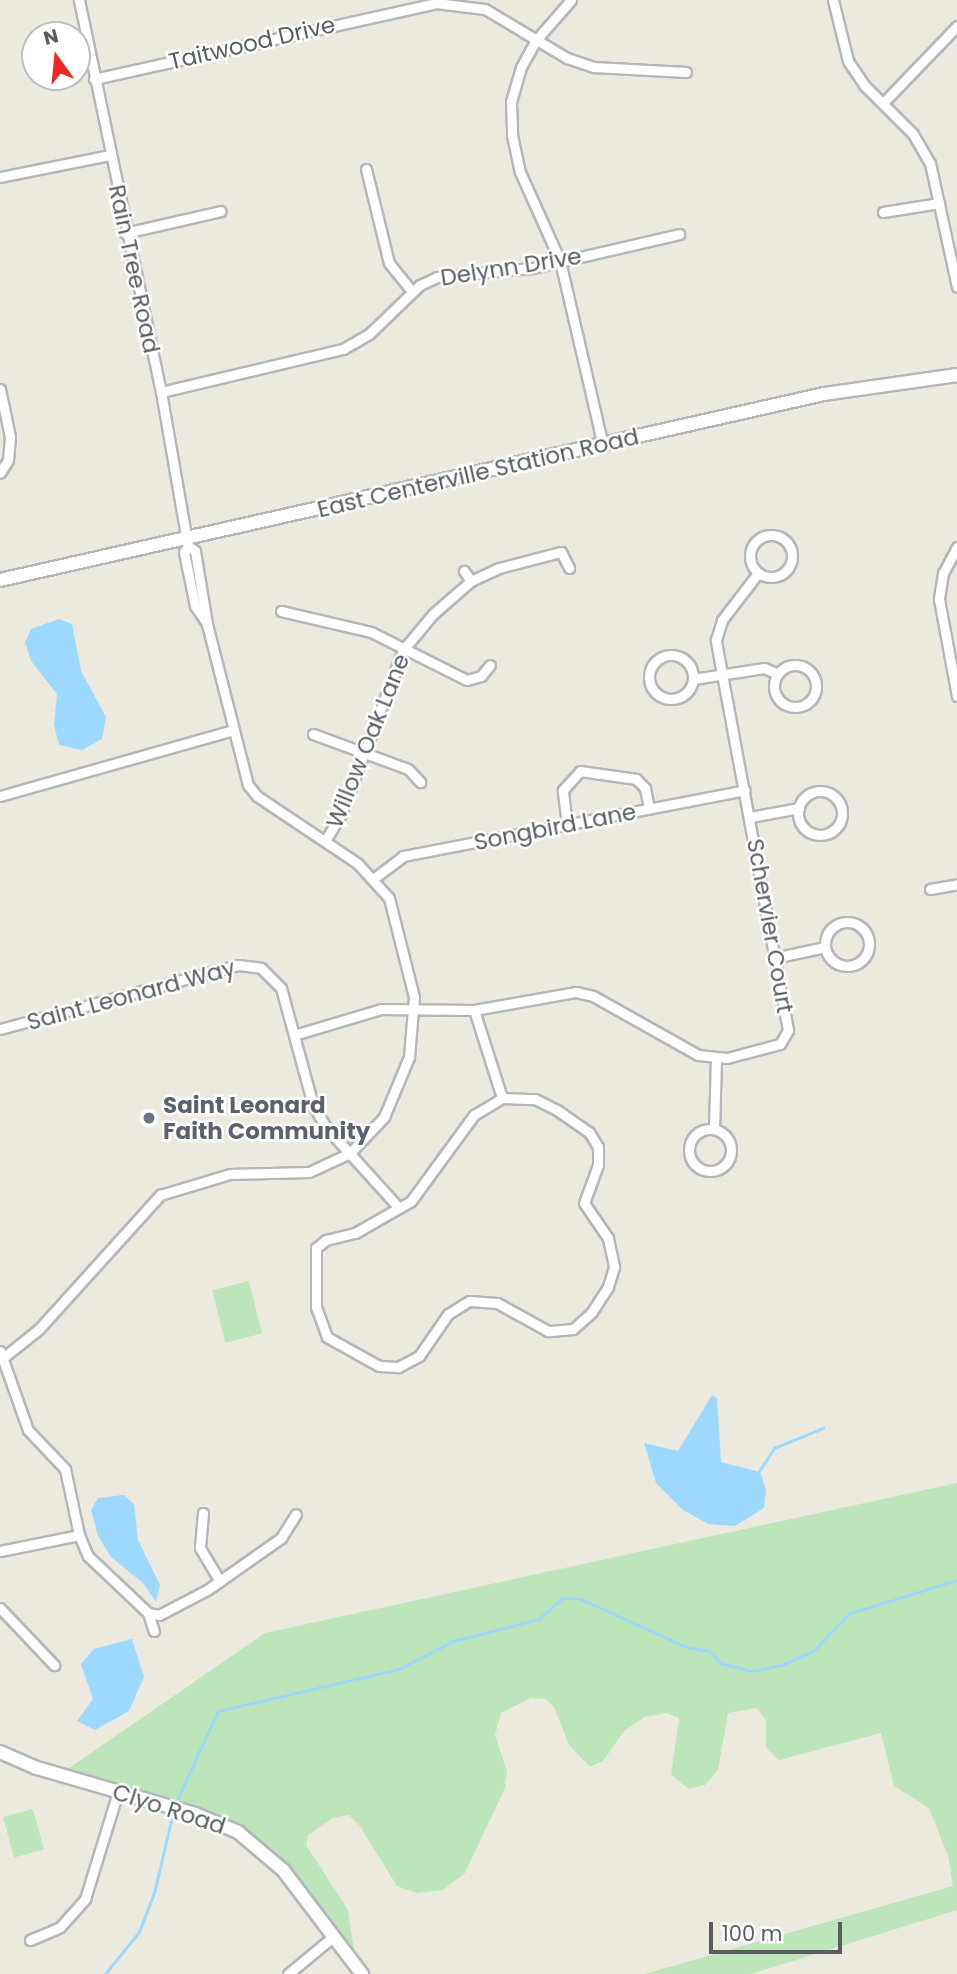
<!DOCTYPE html>
<html>
<head>
<meta charset="utf-8">
<style>
	body { margin:0 }
	#map { position:relative; width:957px; height:1974px; overflow:hidden; background:#ece9df; font-family:Poppins,sans-serif }
	div>[style] { position:absolute }
	[style*='--x'] { left:calc(var(--x)*1px); top:calc(var(--y)*1px); width:calc(var(--w)*1px); rotate:calc(var(--a)*1deg) }
	.green>* { inset:0; background:#bce6ba; transform-origin:0 0 }
	.water>* { inset:0; background:#9dd9ff }
	.stream>* { height:2.5px; margin:-1.25px; padding:0 1.25px; transform-origin:1.25px; border-radius:1.25px; background:#9dd9ff }
	.roads { filter:drop-shadow(2px 0 #b3b7bb) drop-shadow(-2px 0 #b3b7bb) drop-shadow(0 2px #b3b7bb) drop-shadow(0 -2px #b3b7bb) }
	.street>* { height:9px; margin:-4.5px; padding:0 4.5px; transform-origin:4.5px; border-radius:4.5px; background:#fff }
	.street>.ring { margin:-4.5px; padding:0; box-sizing:content-box; background:none; border:9px solid #fff; border-radius:50% }
	.secondary>* { height:12px; margin:-6px; padding:0 6px; transform-origin:6px; border-radius:6px; background:#fff }
	.dots>* { width:19px; height:19px; translate:-50% -50%; box-sizing:border-box; border:4px solid #fff; border-radius:50% }
	span { translate:-50% -50%; white-space:nowrap; text-align:center; line-height:1.15; -webkit-text-stroke:5px #fff; paint-order:stroke }
	.street-label { font-size:23px; color:#585d61 }
	.worship-label { font-size:23px; color:#5b616d; font-weight:700 }
	.left { translate:0 -50%; text-align:left }
	.north { position:absolute; left:21px; top:21px; width:70px; height:70px; box-sizing:border-box; background:#fff; border:2px solid #bcbec0; border-radius:50%; rotate:345deg; font-size:19px; font-weight:700; line-height:28px; text-align:center; color:#585d61 }
	.north::after { content:''; display:block; margin:auto; width:24px; height:32px; background:#f02722; clip-path:polygon(50% 0,100% 100%,50% 72%,0 100%) }
	.scale { position:absolute; left:709px; top:1922px; width:133px; height:32px; box-sizing:border-box; border:4px solid #585d61; border-top:0; padding-left:9px; font-size:21px; line-height:24px; white-space:nowrap; color:#585d61; -webkit-text-stroke:5px #fff; paint-order:stroke }
</style>
</head>
<body>
<div id="map">
	<div class="green">
		<div style="left:249px;top:1281px;width:54px;height:38px;rotate:76deg"></div>
		<div style="clip-path:polygon(957px 1483px,957px 1910px,751px 1974px,645px 1974px,953px 1886px,948px 1856px,929px 1808px,894px 1786px,881px 1733px,779px 1760px,766px 1747px,766px 1720px,757px 1708px,728px 1713px,718px 1770px,705px 1785px,689px 1789px,671px 1775px,679px 1718px,667px 1713px,645px 1717px,625px 1730px,603px 1761px,590px 1767px,569px 1745px,554px 1707px,546px 1699px,531px 1698px,501px 1713px,495px 1735px,507px 1772px,505px 1788px,465px 1873px,443px 1890px,416px 1893px,397px 1886px,359px 1825px,349px 1815px,333px 1818px,308px 1835px,306px 1845px,348px 1910px,356px 1966px,300px 1890px,238px 1832px,59px 1775px,265px 1633px)"></div>
		<div style="left:33px;top:1809px;width:42px;height:31px;rotate:75deg"></div>
	</div>
	<div class="water">
		<div style="clip-path:polygon(59px 619px,72px 624px,81px 671px,106px 717px,102px 739px,82px 750px,59px 745px,54px 725px,57px 694px,31px 661px,25px 642px,31px 629px)"></div>
		<div style="clip-path:polygon(712px 1395px,717px 1398px,721px 1462px,760px 1472px,766px 1490px,764px 1508px,735px 1526px,708px 1524px,683px 1510px,656px 1483px,644px 1443px,678px 1451px)"></div>
		<div style="clip-path:polygon(124px 1495px,134px 1504px,138px 1540px,160px 1585px,156px 1602px,143px 1583px,111px 1557px,98px 1536px,91px 1510px,98px 1498px)"></div>
		<div style="clip-path:polygon(132px 1639px,144px 1677px,129px 1711px,95px 1730px,77px 1721px,93px 1699px,81px 1664px,94px 1649px)"></div>
	</div>
	<div class="stream">
		<div style="--x:758;--y:1473;--w:30;--a:-57"></div>
		<div style="--x:774;--y:1448;--w:53;--a:-22.2"></div>
		<div style="--x:176;--y:1802;--w:100;--a:-65.2"></div>
		<div style="--x:218;--y:1711;--w:186;--a:-13.1"></div>
		<div style="--x:399;--y:1669;--w:61;--a:-27.4"></div>
		<div style="--x:453;--y:1641;--w:89;--a:-14.3"></div>
		<div style="--x:539;--y:1619;--w:30;--a:-42"></div>
		<div style="--x:561;--y:1599;--w:20;--a:0"></div>
		<div style="--x:581;--y:1599;--w:116;--a:24.4"></div>
		<div style="--x:687;--y:1647;--w:23;--a:10"></div>
		<div style="--x:710;--y:1651;--w:16;--a:47"></div>
		<div style="--x:721;--y:1663;--w:31;--a:15"></div>
		<div style="--x:751;--y:1671;--w:32;--a:-11"></div>
		<div style="--x:782;--y:1665;--w:34;--a:-24"></div>
		<div style="--x:813;--y:1651;--w:53;--a:-45.8"></div>
		<div style="--x:850;--y:1613;--w:112;--a:-17.1"></div>
		<div style="--x:105;--y:1974;--w:54;--a:-51"></div>
		<div style="--x:139;--y:1932;--w:42;--a:-69"></div>
		<div style="--x:154;--y:1893;--w:83;--a:-76.8"></div>
	</div>
	<div class="roads">
		<div class="street">
			<div style="--x:79;--y:0;--w:400;--a:78.2"></div>
			<div style="--x:161;--y:392;--w:156;--a:80.1"></div>
			<div style="--x:188;--y:546;--w:7;--a:124"></div>
			<div style="--x:184;--y:552;--w:55;--a:78.5"></div>
			<div style="--x:195;--y:606;--w:19;--a:55"></div>
			<div style="--x:571;--y:0;--w:53;--a:131.2"></div>
			<div style="--x:536;--y:40;--w:31;--a:119"></div>
			<div style="--x:521;--y:67;--w:35;--a:106"></div>
			<div style="--x:511;--y:101;--w:34;--a:88"></div>
			<div style="--x:512;--y:135;--w:38;--a:78"></div>
			<div style="--x:520;--y:172;--w:98;--a:65.8"></div>
			<div style="--x:560;--y:261;--w:190;--a:76.9"></div>
			<div style="--x:833;--y:0;--w:63;--a:76.2"></div>
			<div style="--x:848;--y:61;--w:29;--a:56"></div>
			<div style="--x:864;--y:85;--w:69;--a:45"></div>
			<div style="--x:913;--y:134;--w:34;--a:60"></div>
			<div style="--x:930;--y:163;--w:127;--a:77.7"></div>
			<div style="--x:94;--y:79;--w:350;--a:-12.5"></div>
			<div style="--x:436;--y:3;--w:49;--a:7"></div>
			<div style="--x:485;--y:9;--w:96;--a:30.9"></div>
			<div style="--x:567;--y:58;--w:28;--a:19"></div>
			<div style="--x:593;--y:67;--w:93;--a:3.1"></div>
			<div style="--x:883;--y:103;--w:107;--a:-46.1"></div>
			<div style="--x:366;--y:169;--w:97;--a:76.3"></div>
			<div style="--x:389;--y:263;--w:36;--a:51"></div>
			<div style="--x:0;--y:177;--w:112;--a:-11.3"></div>
			<div style="--x:883;--y:212;--w:57;--a:-9.1"></div>
			<div style="--x:125;--y:233;--w:98;--a:-12.9"></div>
			<div style="--x:0;--y:389;--w:49;--a:78.2"></div>
			<div style="--x:10;--y:437;--w:23;--a:95"></div>
			<div style="--x:8;--y:460;--w:15;--a:122"></div>
			<div style="--x:161;--y:392;--w:187;--a:-13.3"></div>
			<div style="--x:343;--y:349;--w:30;--a:-30"></div>
			<div style="--x:369;--y:334;--w:71;--a:-43.9"></div>
			<div style="--x:420;--y:285;--w:19;--a:-25"></div>
			<div style="--x:437;--y:277;--w:95;--a:-5.4"></div>
			<div style="--x:532;--y:268;--w:151;--a:-13"></div>
			<div class="ring" style="left:750px;top:535px;width:33px;height:33px"></div>
			<div style="--x:957;--y:547;--w:30;--a:118"></div>
			<div style="--x:943;--y:573;--w:26;--a:99"></div>
			<div style="--x:939;--y:599;--w:99;--a:79.5"></div>
			<div style="--x:464;--y:571;--w:12;--a:55"></div>
			<div style="--x:281;--y:611;--w:92;--a:13.1"></div>
			<div style="--x:371;--y:632;--w:107;--a:26.6"></div>
			<div style="--x:467;--y:680;--w:15;--a:-16"></div>
			<div style="--x:481;--y:676;--w:14;--a:-51"></div>
			<div class="ring" style="left:649px;top:655px;width:35px;height:35px"></div>
			<div class="ring" style="left:774px;top:665px;width:33px;height:33px"></div>
			<div style="--x:693;--y:679;--w:72;--a:-8.8"></div>
			<div style="--x:764;--y:668;--w:13;--a:23"></div>
			<div style="--x:313;--y:734;--w:101;--a:20.2"></div>
			<div style="--x:408;--y:769;--w:18;--a:47"></div>
			<div class="ring" style="left:798px;top:791px;width:35px;height:35px"></div>
			<div style="--x:0;--y:796;--w:242;--a:-15.8"></div>
			<div style="--x:750;--y:817;--w:50;--a:-10.4"></div>
			<div style="--x:567;--y:825;--w:35;--a:-97"></div>
			<div style="--x:563;--y:790;--w:25;--a:-48"></div>
			<div style="--x:580;--y:771;--w:57;--a:8.1"></div>
			<div style="--x:636;--y:779;--w:13;--a:45"></div>
			<div style="--x:645;--y:788;--w:21;--a:79"></div>
			<div style="--x:325;--y:841;--w:31;--a:-59"></div>
			<div style="--x:341;--y:814;--w:175;--a:-69.3"></div>
			<div style="--x:403;--y:650;--w:47;--a:-50.2"></div>
			<div style="--x:433;--y:614;--w:50;--a:-41"></div>
			<div style="--x:471;--y:581;--w:31;--a:-25"></div>
			<div style="--x:499;--y:568;--w:64;--a:-14.5"></div>
			<div style="--x:561;--y:552;--w:18;--a:63"></div>
			<div style="--x:373;--y:879;--w:38;--a:-37"></div>
			<div style="--x:403;--y:856;--w:348;--a:-10.9"></div>
			<div style="--x:930;--y:889;--w:27;--a:-10"></div>
			<div class="ring" style="left:825px;top:922px;width:35px;height:35px"></div>
			<div style="--x:774;--y:958;--w:52;--a:-12.2"></div>
			<div style="--x:474;--y:1010;--w:92;--a:72.3"></div>
			<div style="--x:0;--y:1029;--w:226;--a:-15.1"></div>
			<div style="--x:218;--y:970;--w:21;--a:-14"></div>
			<div style="--x:238;--y:965;--w:23;--a:7"></div>
			<div style="--x:261;--y:968;--w:28;--a:45"></div>
			<div style="--x:281;--y:988;--w:121;--a:74.7"></div>
			<div style="--x:313;--y:1105;--w:24;--a:60"></div>
			<div style="--x:325;--y:1126;--w:110;--a:47.9"></div>
			<div style="--x:294;--y:1035;--w:91;--a:-16.6"></div>
			<div style="--x:381;--y:1009;--w:93;--a:0.6"></div>
			<div style="--x:474;--y:1010;--w:104;--a:-10"></div>
			<div style="--x:576;--y:992;--w:17;--a:13"></div>
			<div style="--x:593;--y:996;--w:120;--a:29.3"></div>
			<div style="--x:698;--y:1055;--w:29;--a:6"></div>
			<div style="--x:727;--y:1058;--w:55;--a:-14.8"></div>
			<div style="--x:780;--y:1044;--w:16;--a:-60"></div>
			<div style="--x:788;--y:1030;--w:397;--a:-100.5"></div>
			<div style="--x:716;--y:640;--w:21;--a:-73"></div>
			<div style="--x:722;--y:620;--w:59;--a:-52.5"></div>
			<div style="--x:502;--y:1098;--w:33;--a:2"></div>
			<div style="--x:535;--y:1099;--w:25;--a:27"></div>
			<div style="--x:557;--y:1110;--w:39;--a:35"></div>
			<div style="--x:589;--y:1132;--w:17;--a:59"></div>
			<div style="--x:598;--y:1147;--w:18;--a:90"></div>
			<div style="--x:598;--y:1165;--w:40;--a:110.2"></div>
			<div style="--x:584;--y:1203;--w:42;--a:55.6"></div>
			<div style="--x:608;--y:1238;--w:30;--a:78"></div>
			<div style="--x:614;--y:1267;--w:21;--a:107"></div>
			<div style="--x:608;--y:1287;--w:30;--a:123"></div>
			<div style="--x:592;--y:1312;--w:25;--a:138"></div>
			<div style="--x:573;--y:1329;--w:25;--a:175"></div>
			<div style="--x:548;--y:1331;--w:58;--a:-151.2"></div>
			<div style="--x:497;--y:1303;--w:28;--a:-176"></div>
			<div style="--x:469;--y:1301;--w:25;--a:148"></div>
			<div style="--x:448;--y:1314;--w:51;--a:124.6"></div>
			<div style="--x:419;--y:1356;--w:24;--a:152"></div>
			<div style="--x:398;--y:1367;--w:19;--a:-177"></div>
			<div style="--x:379;--y:1366;--w:60;--a:-150.9"></div>
			<div style="--x:327;--y:1337;--w:32;--a:-110"></div>
			<div style="--x:316;--y:1307;--w:59;--a:-90"></div>
			<div style="--x:316;--y:1248;--w:13;--a:-39"></div>
			<div style="--x:326;--y:1240;--w:30;--a:-14"></div>
			<div style="--x:355;--y:1233;--w:64;--a:-29.7"></div>
			<div style="--x:411;--y:1201;--w:107;--a:-53.8"></div>
			<div style="--x:474;--y:1115;--w:33;--a:-31"></div>
			<div class="ring" style="left:689px;top:1129px;width:33px;height:33px"></div>
			<div style="--x:714;--y:1129;--w:71;--a:-88.4"></div>
			<div style="--x:0;--y:1351;--w:84;--a:70.5"></div>
			<div style="--x:28;--y:1430;--w:54;--a:46.5"></div>
			<div style="--x:65;--y:1469;--w:67;--a:78"></div>
			<div style="--x:79;--y:1535;--w:23;--a:67"></div>
			<div style="--x:88;--y:1556;--w:83;--a:43.5"></div>
			<div style="--x:148;--y:1613;--w:19;--a:72"></div>
			<div style="--x:4;--y:1357;--w:45;--a:-38.7"></div>
			<div style="--x:39;--y:1329;--w:181;--a:-47.9"></div>
			<div style="--x:160;--y:1195;--w:73;--a:-16.7"></div>
			<div style="--x:230;--y:1174;--w:79;--a:-1.5"></div>
			<div style="--x:309;--y:1172;--w:45;--a:-24.9"></div>
			<div style="--x:350;--y:1153;--w:50;--a:-46.6"></div>
			<div style="--x:384;--y:1117;--w:65;--a:-67.4"></div>
			<div style="--x:409;--y:1057;--w:60;--a:-85.2"></div>
			<div style="--x:414;--y:997;--w:102;--a:-104.2"></div>
			<div style="--x:389;--y:898;--w:47;--a:-132.4"></div>
			<div style="--x:357;--y:863;--w:120;--a:-146.2"></div>
			<div style="--x:257;--y:796;--w:14;--a:-129"></div>
			<div style="--x:248;--y:785;--w:166;--a:-104.3"></div>
			<div style="--x:207;--y:624;--w:74;--a:-99.3"></div>
			<div style="--x:195;--y:551;--w:9;--a:-144"></div>
			<div style="--x:203;--y:1513;--w:35;--a:95"></div>
			<div style="--x:200;--y:1548;--w:39;--a:59"></div>
			<div style="--x:0;--y:1551;--w:81;--a:-11.4"></div>
			<div style="--x:0;--y:1608;--w:79;--a:46.5"></div>
			<div style="--x:148;--y:1613;--w:11;--a:10"></div>
			<div style="--x:159;--y:1615;--w:54;--a:-27.5"></div>
			<div style="--x:207;--y:1590;--w:90;--a:-35.1"></div>
			<div style="--x:281;--y:1538;--w:28;--a:-58"></div>
			<div style="--x:30;--y:1940;--w:33;--a:-23"></div>
			<div style="--x:60;--y:1927;--w:38;--a:-48"></div>
			<div style="--x:85;--y:1899;--w:112;--a:-72.9"></div>
			<div style="--x:288;--y:1974;--w:60;--a:-39.6"></div>
		</div>
		<div class="secondary">
			<div style="--x:0;--y:580;--w:845;--a:-12.72"></div>
			<div style="--x:824;--y:394;--w:134;--a:-8.1"></div>
			<div style="--x:0;--y:1752;--w:40;--a:23.4"></div>
			<div style="--x:37;--y:1768;--w:165;--a:16.2"></div>
			<div style="--x:195;--y:1814;--w:47;--a:22.7"></div>
			<div style="--x:238;--y:1832;--w:59;--a:40.2"></div>
			<div style="--x:283;--y:1870;--w:131;--a:52.8"></div>
		</div>
	</div>
	<div class="dots">
		<div style="left:149px;top:1118px;background:#6b7280"></div>
	</div>
	<div class="street-label">
		<span style="left:252px;top:43px;rotate:-13deg">Taitwood Drive</span>
		<span style="left:511px;top:267px;rotate:-9deg">Delynn Drive</span>
		<span style="left:134px;top:269px;rotate:78deg">Rain Tree Road</span>
		<span style="left:478px;top:473px;rotate:-13deg">East Centerville Station Road</span>
		<span style="left:368px;top:741px;rotate:-68deg">Willow Oak Lane</span>
		<span style="left:555px;top:827px;rotate:-11deg">Songbird Lane</span>
		<span style="left:770px;top:926px;rotate:80deg">Schervier Court</span>
		<span style="left:131px;top:995px;rotate:-15deg">Saint Leonard Way</span>
		<span style="left:169px;top:1809px;rotate:18deg">Clyo Road</span>
	</div>
	<div class="worship-label">
		<span class="left" style="left:163px;top:1118px">Saint Leonard<br>Faith Community</span>
	</div>
	<div class="north">N</div>
	<div class="scale">100 m</div>
</div>
</body>
</html>
